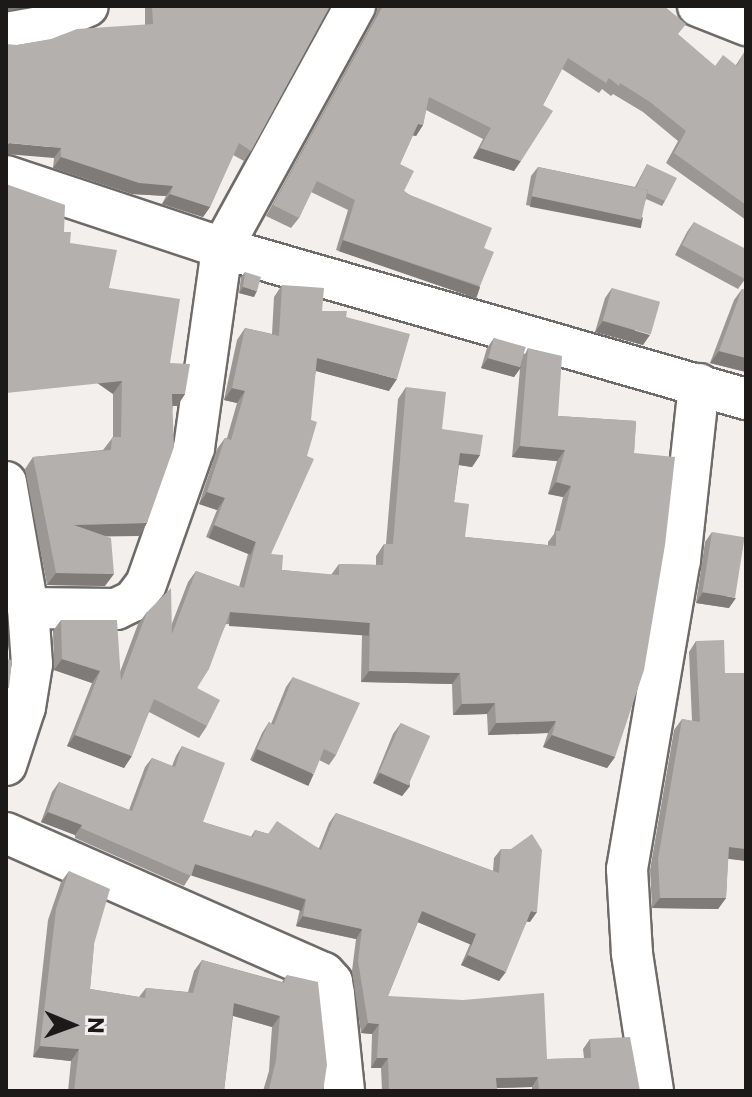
<!DOCTYPE html>
<html>
<head>
<meta charset="utf-8">
<style>
	body { margin:0 }
	#map { position:relative; width:752px; height:1097px; overflow:hidden; background:#f3efec; font-family:Commissioner,sans-serif }
	div>[style] { position:absolute }
	[style*='--x'] { left:calc(var(--x)*1px); top:calc(var(--y)*1px); width:calc(var(--w)*1px); rotate:calc(var(--a)*1deg) }
	.roads { filter:drop-shadow(2px 0 #6e6b68) drop-shadow(-2px 0 #6e6b68) drop-shadow(0 2px #6e6b68) drop-shadow(0 -2px #6e6b68) }
	.minor>* { height:40px; margin:-20px; padding:0 20px; transform-origin:20px; border-radius:20px; background:#fff }
	.wall>* { inset:0; background:#9b9795 }
	.shaded-wall>* { inset:0; background:#7e7b79; transform-origin:0 0 }
	.building>* { inset:0; background:#b4b0ad; transform-origin:0 0 }
	span { translate:-50% -50%; white-space:nowrap; text-align:center; line-height:1.15; -webkit-text-stroke:6px #f3efec; paint-order:stroke }
	.frame { position:absolute; inset:0; border:8px solid #1b1a19; pointer-events:none }
	.north { position:absolute; left:32px; top:985px; width:80px; height:80px; -webkit-text-stroke:6px #f3efec; paint-order:stroke; rotate:91deg; font-size:22px; font-weight:700; line-height:32px; text-align:center; color:#1b1a19 }
	.north::after { content:''; display:block; margin:auto; width:28px; height:36px; background:#1b1a19; clip-path:polygon(50% 0,100% 100%,50% 72%,0 100%) }
</style>
</head>
<body>
<div id="map">
	<div class="roads">
		<div class="minor">
			<div style="--x:698;--y:6;--w:52;--a:21.6"></div>
			<div style="--x:6;--y:33;--w:35;--a:-10"></div>
			<div style="--x:40;--y:27;--w:52;--a:-23.6"></div>
			<div style="--x:6;--y:176;--w:228;--a:18.4"></div>
			<div style="--x:222;--y:248;--w:545;--a:16.08"></div>
			<div style="--x:6;--y:482;--w:128;--a:80.1"></div>
			<div style="--x:28;--y:608;--w:56;--a:85.9"></div>
			<div style="--x:32;--y:664;--w:44;--a:99.2"></div>
			<div style="--x:25;--y:707;--w:61;--a:108.1"></div>
			<div style="--x:28;--y:608;--w:88;--a:0.7"></div>
			<div style="--x:116;--y:609;--w:19;--a:-25"></div>
			<div style="--x:133;--y:601;--w:21;--a:-53"></div>
			<div style="--x:146;--y:584;--w:144;--a:-70.6"></div>
			<div style="--x:194;--y:448;--w:202;--a:-82"></div>
			<div style="--x:222;--y:248;--w:276;--a:-61.2"></div>
			<div style="--x:6;--y:833;--w:347;--a:23.8"></div>
			<div style="--x:324;--y:973;--w:12;--a:48"></div>
			<div style="--x:332;--y:982;--w:12;--a:81"></div>
			<div style="--x:334;--y:994;--w:98;--a:84.1"></div>
			<div style="--x:653;--y:1091;--w:140;--a:-98.7"></div>
			<div style="--x:632;--y:953;--w:84;--a:-93.4"></div>
			<div style="--x:627;--y:869;--w:314;--a:-80.3"></div>
			<div style="--x:680;--y:560;--w:177;--a:-83.8"></div>
		</div>
	</div>
	<div class="wall">
		<div style="clip-path:polygon(145px 6px,330px 6px,251px 151px,244px 161px,233px 155px,210px 207px,203px 217px,162px 204px,166px 196px,132px 194px,53px 168px,54px 158px,17px 45px,145px 25px)"></div>
		<div style="clip-path:polygon(378px 6px,664px 6px,678px 35px,715px 66px,736px 65px,745px 51px,746px 51px,746px 220px,666px 163px,678px 141px,643px 112px,613px 94px,611px 96px,602px 89px,599px 93px,562px 69px,543px 105px,514px 171px,473px 158px,483px 139px,426px 110px,423px 125px,416px 136px,413px 135px,400px 164px,404px 191px,484px 248px,480px 286px,473px 296px,336px 250px,348px 210px,311px 192px,299px 218px,291px 228px,266px 216px,375px 17px)"></div>
		<div style="clip-path:polygon(647px 164px,665px 201px,662px 206px,646px 199px,637px 226px,526px 205px,531px 176px,538px 167px,635px 187px)"></div>
		<div style="clip-path:polygon(694px 222px,746px 278px,738px 289px,675px 255px,687px 232px)"></div>
		<div style="clip-path:polygon(64px 232px,70px 243px,109px 288px,170px 363px,185px 394px,177px 406px,173px 406px,147px 523px,139px 536px,106px 536px,105px 586px,47px 585px,25px 469px,33px 457px,103px 450px,113px 437px,113px 394px)"></div>
		<div style="clip-path:polygon(245px 272px,254px 297px,239px 293px,241px 277px)"></div>
		<div style="clip-path:polygon(282px 285px,322px 311px,346px 317px,389px 391px,316px 371px,271px 554px,282px 570px,331px 575px,339px 564px,376px 565px,376px 556px,384px 544px,386px 544px,398px 399px,406px 387px,442px 429px,480px 455px,472px 467px,459px 465px,454px 502px,465px 537px,548px 545px,548px 542px,554px 534px,563px 497px,548px 494px,557px 461px,512px 457px,520px 369px,514px 377px,481px 368px,487px 348px,494px 338px,525px 354px,528px 348px,558px 416px,636px 421px,615px 757px,607px 768px,543px 747px,548px 733px,488px 735px,487px 714px,453px 715px,452px 684px,361px 682px,362px 635px,226px 624px,197px 688px,207px 726px,199px 738px,149px 712px,124px 768px,67px 746px,92px 683px,54px 670px,53px 631px,61px 620px,120px 672px,138px 624px,147px 612px,171px 626px,188px 582px,196px 571px,239px 587px,248px 554px,206px 537px,217px 510px,199px 504px,217px 449px,225px 438px,227px 438px,237px 403px,224px 400px,237px 340px,245px 328px,272px 334px,274px 297px)"></div>
		<div style="clip-path:polygon(612px 288px,643px 345px,595px 332px,605px 298px)"></div>
		<div style="clip-path:polygon(742px 289px,746px 290px,746px 372px,710px 363px,734px 300px)"></div>
		<div style="clip-path:polygon(712px 532px,729px 608px,696px 603px,705px 542px)"></div>
		<div style="clip-path:polygon(696px 641px,725px 673px,746px 673px,746px 861px,728px 858px,726px 898px,718px 909px,652px 908px,650px 870px,674px 730px,682px 719px,692px 721px,689px 652px)"></div>
		<div style="clip-path:polygon(293px 677px,336px 755px,329px 765px,319px 760px,307px 784px,250px 760px,262px 733px,269px 722px,271px 724px,286px 687px)"></div>
		<div style="clip-path:polygon(401px 723px,410px 786px,402px 796px,373px 783px,393px 734px)"></div>
		<div style="clip-path:polygon(182px 746px,203px 822px,251px 837px,255px 830px,319px 848px,329px 823px,336px 813px,493px 871px,494px 858px,501px 849px,530px 922px,527px 921px,499px 981px,461px 965px,470px 944px,418px 922px,388px 996px,547px 1059px,584px 1058px,583px 1049px,590px 1039px,640px 1091px,532px 1091px,532px 1087px,497px 1088px,495px 1091px,382px 1091px,381px 1068px,371px 1068px,372px 1034px,361px 1033px,352px 971px,356px 939px,296px 926px,300px 909px,191px 875px,184px 886px,75px 838px,75px 835px,41px 822px,52px 792px,59px 782px,129px 810px,145px 767px,152px 758px,172px 766px,176px 756px)"></div>
		<div style="clip-path:polygon(69px 871px,94px 944px,90px 989px,139px 997px,146px 988px,188px 992px,194px 971px,202px 960px,282px 982px,287px 975px,323px 1091px,263px 1091px,269px 1071px,272px 1027px,233px 1016px,224px 1091px,68px 1091px,71px 1061px,33px 1057px,48px 920px,61px 882px)"></div>
	</div>
	<div class="shaded-wall">
		<div style="clip-path:polygon(6px 6px,28px 6px,6px 12px)"></div>
		<div style="clip-path:polygon(418px 124px,423px 125px,416px 136px,411px 135px)"></div>
		<div style="clip-path:polygon(9px 143px,61px 148px,54px 158px,6px 154px,6px 146px)"></div>
		<div style="clip-path:polygon(480px 148px,521px 161px,514px 171px,473px 158px)"></div>
		<div style="clip-path:polygon(61px 157px,173px 186px,166px 196px,132px 194px,53px 168px)"></div>
		<div style="clip-path:polygon(170px 194px,210px 207px,203px 217px,162px 204px)"></div>
		<div style="left:532px;top:196px;width:113px;height:11px;rotate:11deg"></div>
		<div style="left:343px;top:240px;width:145px;height:12px;rotate:19deg"></div>
		<div style="clip-path:polygon(243px 287px,257px 291px,254px 297px,239px 293px)"></div>
		<div style="clip-path:polygon(603px 321px,650px 335px,643px 345px,595px 332px)"></div>
		<div style="clip-path:polygon(719px 351px,746px 358px,746px 372px,710px 363px)"></div>
		<div style="clip-path:polygon(317px 358px,397px 379px,389px 391px,309px 369px)"></div>
		<div style="clip-path:polygon(488px 358px,521px 367px,514px 377px,481px 368px)"></div>
		<div style="left:122px;top:381px;width:16px;height:117px;rotate:125deg"></div>
		<div style="clip-path:polygon(232px 388px,245px 391px,237px 403px,224px 400px)"></div>
		<div style="clip-path:polygon(172px 394px,185px 394px,177px 406px,164px 406px)"></div>
		<div style="clip-path:polygon(520px 446px,565px 450px,557px 461px,512px 457px)"></div>
		<div style="clip-path:polygon(460px 453px,480px 455px,472px 467px,452px 464px)"></div>
		<div style="clip-path:polygon(556px 482px,571px 486px,563px 497px,548px 494px)"></div>
		<div style="clip-path:polygon(207px 492px,225px 498px,217px 510px,199px 504px)"></div>
		<div style="clip-path:polygon(147px 523px,139px 536px,66px 537px,74px 525px)"></div>
		<div style="left:214px;top:525px;width:45px;height:14px;rotate:22deg"></div>
		<div style="clip-path:polygon(56px 573px,114px 574px,105px 586px,47px 585px)"></div>
		<div style="clip-path:polygon(703px 592px,736px 598px,729px 608px,696px 603px)"></div>
		<div style="left:230px;top:612px;width:140px;height:14px;rotate:4deg"></div>
		<div style="clip-path:polygon(62px 659px,100px 671px,92px 683px,54px 670px)"></div>
		<div style="clip-path:polygon(369px 671px,460px 673px,452px 684px,361px 682px)"></div>
		<div style="clip-path:polygon(495px 703px,487px 714px,453px 715px,462px 704px)"></div>
		<div style="clip-path:polygon(556px 721px,548px 733px,488px 735px,496px 723px)"></div>
		<div style="clip-path:polygon(75px 735px,132px 756px,124px 768px,67px 746px)"></div>
		<div style="clip-path:polygon(552px 735px,615px 757px,607px 768px,543px 747px)"></div>
		<div style="left:257px;top:749px;width:62px;height:13px;rotate:24deg"></div>
		<div style="clip-path:polygon(380px 773px,410px 786px,402px 796px,373px 783px)"></div>
		<div style="clip-path:polygon(48px 812px,82px 825px,75px 835px,41px 822px)"></div>
		<div style="clip-path:polygon(729px 847px,746px 849px,746px 861px,721px 858px)"></div>
		<div style="left:195px;top:864px;width:116px;height:12px;rotate:18deg"></div>
		<div style="clip-path:polygon(660px 898px,726px 898px,718px 909px,652px 908px)"></div>
		<div style="left:422px;top:911px;width:59px;height:12px;rotate:23deg"></div>
		<div style="clip-path:polygon(531px 911px,537px 912px,530px 922px,524px 921px)"></div>
		<div style="clip-path:polygon(303px 916px,362px 929px,356px 939px,296px 926px)"></div>
		<div style="clip-path:polygon(468px 955px,506px 972px,499px 981px,461px 965px)"></div>
		<div style="clip-path:polygon(234px 1003px,280px 1016px,272px 1027px,227px 1014px)"></div>
		<div style="clip-path:polygon(368px 1023px,379px 1024px,372px 1034px,361px 1033px)"></div>
		<div style="clip-path:polygon(40px 1046px,79px 1049px,71px 1061px,33px 1057px)"></div>
		<div style="clip-path:polygon(377px 1058px,388px 1058px,381px 1068px,371px 1068px)"></div>
		<div style="clip-path:polygon(538px 1077px,532px 1087px,490px 1088px,496px 1078px)"></div>
	</div>
	<div class="building">
		<div style="clip-path:polygon(152px 6px,330px 6px,251px 151px,239px 143px,210px 207px,170px 194px,173px 186px,139px 183px,61px 157px,61px 148px,9px 143px,6px 146px,6px 44px,17px 45px,51px 39px,77px 29px,153px 24px)"></div>
		<div style="clip-path:polygon(383px 6px,664px 6px,686px 24px,678px 34px,715px 66px,723px 55px,737px 66px,745px 51px,746px 51px,746px 205px,674px 153px,686px 131px,650px 102px,620px 83px,619px 86px,609px 78px,606px 83px,568px 58px,543px 105px,553px 111px,521px 161px,480px 148px,491px 128px,429px 97px,423px 125px,418px 124px,400px 164px,414px 171px,404px 191px,408px 194px,492px 228px,484px 248px,494px 252px,480px 286px,343px 240px,355px 200px,317px 181px,299px 218px,273px 205px)"></div>
		<div style="clip-path:polygon(647px 164px,677px 178px,665px 201px,647px 193px,648px 190px,636px 188px)"></div>
		<div style="left:538px;top:167px;width:112px;height:30px;rotate:12deg"></div>
		<div style="clip-path:polygon(6px 184px,65px 205px,64px 232px,71px 232px,70px 243px,117px 250px,109px 288px,180px 299px,170px 363px,190px 364px,185px 394px,172px 394px,174px 447px,147px 523px,74px 525px,111px 538px,114px 574px,56px 573px,33px 457px,111px 450px,112px 437px,121px 437px,122px 381px,6px 393px)"></div>
		<div style="clip-path:polygon(694px 222px,746px 249px,745px 279px,682px 245px)"></div>
		<div style="clip-path:polygon(245px 272px,261px 277px,257px 291px,243px 287px)"></div>
		<div style="clip-path:polygon(282px 285px,324px 288px,322px 311px,347px 311px,346px 317px,410px 334px,397px 379px,317px 358px,311px 420px,317px 422px,307px 456px,314px 459px,271px 554px,283px 555px,282px 570px,339px 575px,339px 564px,383px 565px,384px 544px,393px 544px,406px 387px,446px 392px,442px 429px,483px 435px,480px 455px,460px 453px,454px 502px,469px 504px,465px 537px,556px 546px,556px 531px,560px 531px,571px 486px,556px 482px,565px 450px,520px 446px,528px 348px,562px 356px,558px 416px,636px 421px,634px 453px,675px 457px,665px 545px,644px 670px,615px 757px,552px 735px,556px 721px,496px 723px,495px 703px,462px 704px,460px 673px,369px 671px,370px 623px,230px 612px,209px 669px,197px 688px,220px 700px,207px 726px,154px 699px,132px 756px,75px 735px,100px 671px,62px 659px,61px 620px,117px 620px,121px 681px,147px 612px,171px 588px,172px 634px,196px 571px,244px 588px,256px 542px,214px 525px,225px 498px,207px 492px,225px 438px,231px 440px,245px 391px,232px 388px,245px 328px,279px 336px)"></div>
		<div style="left:612px;top:288px;width:50px;height:34px;rotate:16deg"></div>
		<div style="clip-path:polygon(742px 289px,746px 290px,746px 358px,719px 351px)"></div>
		<div style="left:494px;top:338px;width:33px;height:21px;rotate:16deg"></div>
		<div style="left:712px;top:532px;width:33px;height:61px;rotate:9deg"></div>
		<div style="clip-path:polygon(724px 640px,725px 673px,746px 673px,746px 849px,729px 847px,726px 898px,660px 898px,658px 859px,682px 719px,700px 722px,696px 641px)"></div>
		<div style="clip-path:polygon(6px 659px,12px 660px,9px 688px,6px 688px)"></div>
		<div style="clip-path:polygon(293px 677px,360px 703px,336px 755px,324px 749px,314px 774px,257px 749px,269px 722px,274px 725px)"></div>
		<div style="left:401px;top:723px;width:32px;height:54px;rotate:24deg"></div>
		<div style="clip-path:polygon(182px 746px,225px 763px,203px 822px,253px 837px,255px 830px,268px 834px,277px 821px,321px 850px,336px 813px,499px 873px,501px 849px,511px 849px,532px 834px,542px 850px,537px 912px,531px 911px,506px 972px,468px 955px,476px 934px,422px 911px,388px 996px,463px 1000px,544px 993px,547px 1059px,591px 1058px,590px 1039px,630px 1037px,640px 1091px,539px 1091px,538px 1077px,496px 1078px,497px 1089px,464px 1091px,389px 1091px,388px 1058px,377px 1058px,379px 1024px,368px 1023px,358px 961px,362px 929px,303px 916px,306px 899px,195px 864px,191px 876px,81px 828px,82px 825px,48px 812px,59px 782px,132px 811px,152px 758px,175px 767px)"></div>
		<div style="clip-path:polygon(69px 871px,110px 889px,94px 944px,90px 989px,145px 998px,146px 988px,193px 993px,202px 960px,284px 983px,287px 975px,318px 982px,327px 1065px,323px 1091px,280px 1091px,269px 1089px,276px 1060px,280px 1016px,234px 1003px,224px 1091px,74px 1091px,79px 1049px,40px 1046px,56px 909px)"></div>
	</div>
	<div class="frame"></div>
	<div class="north">N</div>
</div>
</body>
</html>
